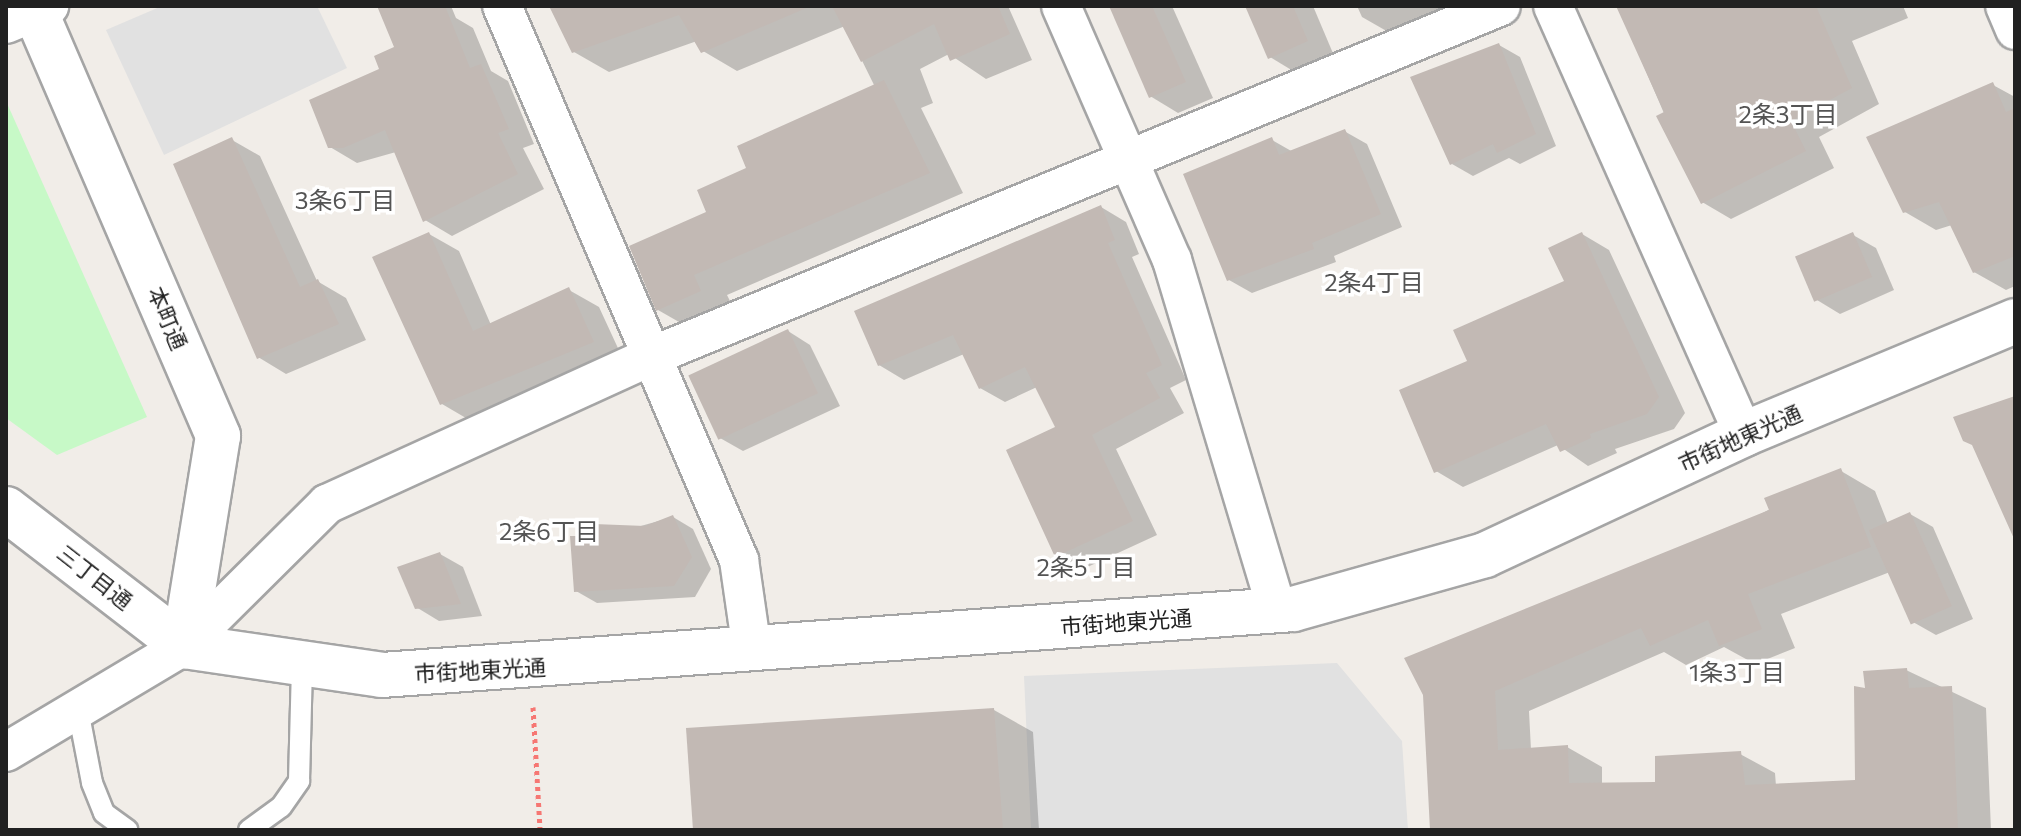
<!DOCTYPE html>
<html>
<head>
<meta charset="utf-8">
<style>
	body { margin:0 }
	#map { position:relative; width:2021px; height:836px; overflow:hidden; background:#f1ede8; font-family:Commissioner,"Noto Sans JP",sans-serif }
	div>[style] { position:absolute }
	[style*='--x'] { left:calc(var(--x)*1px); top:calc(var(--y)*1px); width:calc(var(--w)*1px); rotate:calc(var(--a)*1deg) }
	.park>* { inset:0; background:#c7f9c7 }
	.parking>* { inset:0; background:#e1e1e1 }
	.shadow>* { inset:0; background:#0003 }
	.building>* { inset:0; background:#c2b9b4; transform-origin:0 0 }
	.path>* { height:5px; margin-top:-2.5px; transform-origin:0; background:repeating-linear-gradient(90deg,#f67773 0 4px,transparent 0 8px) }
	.roads { filter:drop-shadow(2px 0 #a5a5a5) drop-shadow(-2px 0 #a5a5a5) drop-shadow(0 2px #a5a5a5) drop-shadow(0 -2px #a5a5a5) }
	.service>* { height:20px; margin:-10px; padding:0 10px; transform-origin:10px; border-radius:10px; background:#fff }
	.minor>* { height:38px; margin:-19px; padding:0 19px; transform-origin:19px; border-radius:19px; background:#fff }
	.tertiary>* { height:44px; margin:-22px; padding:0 22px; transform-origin:22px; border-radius:22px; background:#fff }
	span { translate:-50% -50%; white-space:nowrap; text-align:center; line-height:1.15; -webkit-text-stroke:7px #fff; paint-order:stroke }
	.street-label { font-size:22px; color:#212121 }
	.neighbourhood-label { font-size:24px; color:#545454 }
	.frame { position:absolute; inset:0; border:8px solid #212121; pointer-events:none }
</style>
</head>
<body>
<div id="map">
	<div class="park">
		<div style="clip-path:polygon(6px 101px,147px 417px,57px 455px,6px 418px)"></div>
	</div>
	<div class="parking">
		<div style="clip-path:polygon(162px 6px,317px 6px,347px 68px,164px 155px,106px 30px)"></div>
		<div style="clip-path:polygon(1337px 663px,1402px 741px,1408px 830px,1031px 830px,1024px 676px)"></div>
	</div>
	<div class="shadow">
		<div style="clip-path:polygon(379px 6px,451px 6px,456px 18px,473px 28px,491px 71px,508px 81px,534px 144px,523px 148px,544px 189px,452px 236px,425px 220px,396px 152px,357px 163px,330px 147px,397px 48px)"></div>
		<div style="clip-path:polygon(551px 6px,1008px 6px,1032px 60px,986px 79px,949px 54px,920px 69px,933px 103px,921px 108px,963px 193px,727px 295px,735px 311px,693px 330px,658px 310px,709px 213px,749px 169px,875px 87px,845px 26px,737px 71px,703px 51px,697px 41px,609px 72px,574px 52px)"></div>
		<div style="clip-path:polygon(1112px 6px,1172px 6px,1213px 98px,1178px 113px,1150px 96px)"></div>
		<div style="clip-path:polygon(1247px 6px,1313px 6px,1335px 58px,1298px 74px,1270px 57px)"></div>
		<div style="clip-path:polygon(1357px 6px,1461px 6px,1390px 33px,1362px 17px)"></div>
		<div style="clip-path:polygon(1618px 6px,1903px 6px,1908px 18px,1852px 41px,1879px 104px,1819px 137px,1834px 168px,1731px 219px,1702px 202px)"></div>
		<div style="clip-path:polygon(1499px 45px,1520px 57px,1556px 146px,1520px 164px,1509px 158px,1473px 176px,1452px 164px)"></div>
		<div style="clip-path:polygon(1993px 85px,2015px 97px,2015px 286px,2006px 290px,1974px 272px,1952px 225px,1936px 230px,1905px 212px)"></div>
		<div style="clip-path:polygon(1344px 131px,1367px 144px,1402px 227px,1334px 256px,1336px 262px,1252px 293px,1229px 280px,1272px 140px,1293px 152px)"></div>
		<div style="clip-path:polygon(232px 140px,260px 156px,317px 281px,346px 298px,366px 340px,286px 374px,258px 357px)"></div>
		<div style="clip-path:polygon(1101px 207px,1126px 222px,1139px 254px,1132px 257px,1186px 380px,1170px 388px,1184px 413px,1116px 449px,1157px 535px,1081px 570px,1056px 556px,1058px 428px,1037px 387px,1005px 402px,980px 388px,964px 354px,904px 380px,879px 365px)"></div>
		<div style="clip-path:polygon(429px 234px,459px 251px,491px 325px,569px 290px,599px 307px,623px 359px,471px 421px,442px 404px)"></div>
		<div style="clip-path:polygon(1582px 234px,1609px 250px,1685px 413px,1674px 429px,1615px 449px,1617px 453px,1588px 466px,1558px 445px,1463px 487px,1436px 471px,1470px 363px,1567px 282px)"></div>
		<div style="clip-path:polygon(1853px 235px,1876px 248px,1894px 290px,1840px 314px,1817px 300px)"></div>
		<div style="clip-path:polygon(788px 331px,810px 345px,840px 406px,743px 451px,720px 438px)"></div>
		<div style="clip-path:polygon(1841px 471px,1875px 491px,1888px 524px,1910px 514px,1933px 527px,1973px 619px,1936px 635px,1913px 622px,1890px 572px,1781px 614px,1795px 648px,1755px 664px,1724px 647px,1686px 665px,1664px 652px,1529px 711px,1531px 750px,1567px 747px,1602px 767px,1602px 785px,1657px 784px,1740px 754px,1775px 773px,1776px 786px,1857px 782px,1867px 690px,1906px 670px,1986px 708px,1991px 830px,1432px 830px,1425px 694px)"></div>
		<div style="clip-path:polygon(673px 517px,693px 529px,711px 569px,695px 597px,597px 603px,576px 591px,594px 539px)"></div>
		<div style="clip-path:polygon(440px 554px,463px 567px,482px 616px,439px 621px,416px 607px)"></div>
		<div style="clip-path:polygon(994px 710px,1033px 732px,1039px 830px,695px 830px)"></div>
	</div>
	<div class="building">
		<div style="clip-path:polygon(377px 6px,445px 6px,470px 68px,481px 64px,509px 129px,498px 133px,518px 174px,423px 222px,385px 130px,343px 148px,328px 148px,309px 100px,379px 69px,374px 56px,394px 47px)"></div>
		<div style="clip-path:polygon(549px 6px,811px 6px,701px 53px,679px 15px,572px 53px)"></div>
		<div style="clip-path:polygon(832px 6px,998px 6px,1010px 34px,950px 61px,934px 24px,861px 62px)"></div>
		<div style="clip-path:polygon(1109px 6px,1152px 6px,1186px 82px,1149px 98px)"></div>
		<div style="clip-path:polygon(1245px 6px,1293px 6px,1308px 41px,1268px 59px)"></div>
		<div style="clip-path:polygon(1616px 6px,1816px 6px,1852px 88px,1791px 121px,1806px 151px,1701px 204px,1656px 116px,1664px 112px)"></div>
		<div style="clip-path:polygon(1499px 43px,1536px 134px,1497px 153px,1493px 144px,1450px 165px,1410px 77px)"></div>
		<div style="clip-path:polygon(884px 80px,930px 173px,694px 275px,701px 291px,656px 311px,629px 246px,706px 212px,697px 190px,746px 168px,737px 146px)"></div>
		<div style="clip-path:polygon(1993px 82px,2006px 112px,2015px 108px,2015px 256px,1973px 273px,1939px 202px,1903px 213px,1866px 137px)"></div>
		<div style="clip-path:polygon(1345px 129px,1381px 214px,1312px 243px,1314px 249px,1227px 281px,1183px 174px,1272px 137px,1279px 155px)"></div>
		<div style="clip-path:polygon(232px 137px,300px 287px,318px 279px,339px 324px,257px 359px,173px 164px)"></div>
		<div style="clip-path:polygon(1101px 205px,1115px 240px,1108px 243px,1162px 365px,1146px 373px,1160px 398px,1092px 435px,1133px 521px,1055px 557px,1006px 450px,1055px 427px,1025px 367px,979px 389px,953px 335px,878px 366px,854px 311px)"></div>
		<div style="clip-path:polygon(429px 232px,473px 331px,569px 287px,594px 342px,440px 405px,372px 257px)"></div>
		<div style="clip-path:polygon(1582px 232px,1659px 397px,1647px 414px,1590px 434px,1591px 438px,1560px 452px,1546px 424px,1434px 473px,1399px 390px,1467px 361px,1453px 330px,1564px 281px,1548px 248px)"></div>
		<div style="left:1853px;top:232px;width:49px;height:63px;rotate:67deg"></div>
		<div style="left:788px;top:329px;width:71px;height:110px;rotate:65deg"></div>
		<div style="clip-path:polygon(2015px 396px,2015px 541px,1972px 445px,1963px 441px,1953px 417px)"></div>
		<div style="clip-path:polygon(1841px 468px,1871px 547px,1748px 594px,1762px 629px,1719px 646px,1708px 620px,1650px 646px,1641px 628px,1495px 691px,1498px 750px,1568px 745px,1569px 783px,1655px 782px,1655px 756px,1741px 751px,1745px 785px,1855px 780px,1854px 686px,1865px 688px,1863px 671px,1907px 668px,1909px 688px,1952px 686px,1958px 830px,1430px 830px,1423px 695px,1404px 658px,1769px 510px,1764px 498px)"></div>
		<div style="left:1910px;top:512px;width:103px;height:45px;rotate:66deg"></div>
		<div style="clip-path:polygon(673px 515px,692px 557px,674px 586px,574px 592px,570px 536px,592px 536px,594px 524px,645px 526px)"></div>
		<div style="clip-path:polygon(440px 552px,461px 604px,415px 609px,397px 567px)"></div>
		<div style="clip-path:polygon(994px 708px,1003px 830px,693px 830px,686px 728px)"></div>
	</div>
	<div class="path">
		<div style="--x:533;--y:707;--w:123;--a:86.7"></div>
	</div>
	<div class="roads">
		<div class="service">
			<div style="--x:78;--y:710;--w:74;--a:79.1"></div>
			<div style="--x:92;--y:783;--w:32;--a:68"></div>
			<div style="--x:104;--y:813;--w:29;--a:36"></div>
			<div style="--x:249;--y:830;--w:39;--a:-36"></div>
			<div style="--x:281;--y:807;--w:32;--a:-55"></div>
			<div style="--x:299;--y:781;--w:116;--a:-88.5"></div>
		</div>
		<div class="minor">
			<div style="--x:502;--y:6;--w:603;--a:66.84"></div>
			<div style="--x:739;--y:560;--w:91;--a:81.8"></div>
			<div style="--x:1061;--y:6;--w:277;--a:66.4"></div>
			<div style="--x:1172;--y:260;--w:365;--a:73.3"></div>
			<div style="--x:1553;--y:6;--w:469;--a:66"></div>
			<div style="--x:2005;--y:6;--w:26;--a:67"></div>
			<div style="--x:6;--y:24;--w:47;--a:-22.7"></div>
			<div style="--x:6;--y:752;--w:207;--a:-30.8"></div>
			<div style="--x:184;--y:646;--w:202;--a:-44.8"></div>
			<div style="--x:327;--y:504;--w:357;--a:-24.5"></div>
			<div style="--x:652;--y:356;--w:918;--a:-22.4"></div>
		</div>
		<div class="tertiary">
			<div style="--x:33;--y:6;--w:468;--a:66.7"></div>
			<div style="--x:218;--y:436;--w:213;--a:99.2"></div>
			<div style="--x:6;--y:509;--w:225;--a:37.6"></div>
			<div style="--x:184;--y:646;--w:200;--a:8.3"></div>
			<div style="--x:382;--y:675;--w:913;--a:-4.14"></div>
			<div style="--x:1293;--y:609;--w:199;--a:-15.7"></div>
			<div style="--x:1485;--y:555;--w:286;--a:-25"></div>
			<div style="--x:1744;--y:434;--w:294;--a:-22.6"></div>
		</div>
	</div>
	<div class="street-label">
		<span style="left:168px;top:318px;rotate:67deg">本町通</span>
		<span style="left:1740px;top:438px;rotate:-24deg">市街地東光通</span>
		<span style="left:95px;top:577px;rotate:38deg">三丁目通</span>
		<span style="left:1126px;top:622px;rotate:-4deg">市街地東光通</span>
		<span style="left:480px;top:670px;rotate:-3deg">市街地東光通</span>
	</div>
	<div class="neighbourhood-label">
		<span style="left:1788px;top:114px">2条3丁目</span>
		<span style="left:345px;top:200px">3条6丁目</span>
		<span style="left:1374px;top:282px">2条4丁目</span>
		<span style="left:549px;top:531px">2条6丁目</span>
		<span style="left:1086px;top:567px">2条5丁目</span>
		<span style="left:1737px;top:672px">1条3丁目</span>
	</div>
	<div class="frame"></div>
</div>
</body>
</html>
